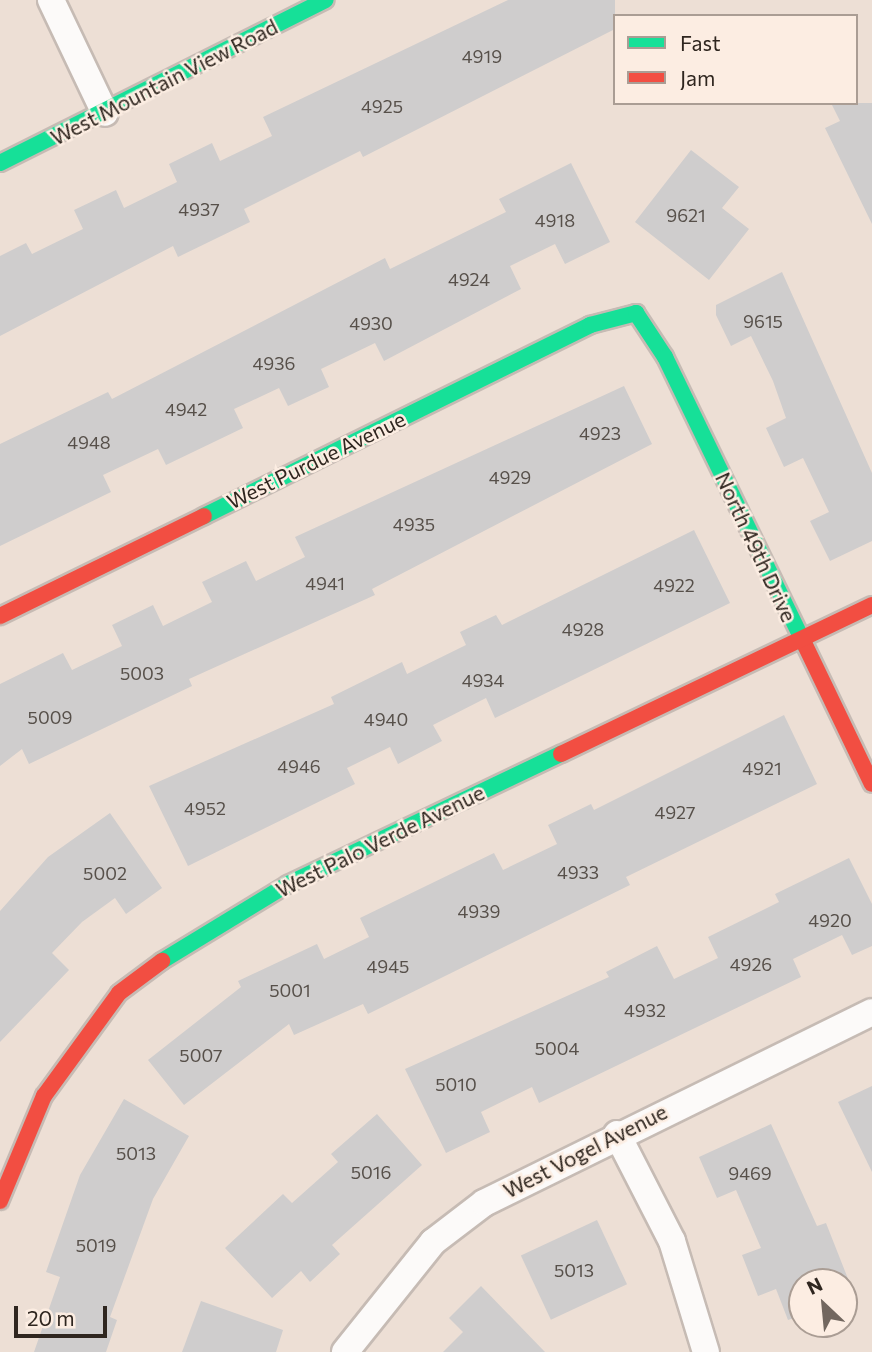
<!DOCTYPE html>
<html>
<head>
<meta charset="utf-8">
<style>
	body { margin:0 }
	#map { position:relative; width:872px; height:1352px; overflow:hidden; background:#eddfd5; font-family:Commissioner,sans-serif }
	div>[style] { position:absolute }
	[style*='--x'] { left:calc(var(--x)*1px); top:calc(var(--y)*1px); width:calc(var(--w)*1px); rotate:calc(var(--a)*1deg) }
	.building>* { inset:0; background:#cfcdcd; transform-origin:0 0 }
	.roads { filter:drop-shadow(2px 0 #c6bbb4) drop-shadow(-2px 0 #c6bbb4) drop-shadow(0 2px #c6bbb4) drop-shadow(0 -2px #c6bbb4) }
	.street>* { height:26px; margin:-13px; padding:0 13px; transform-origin:13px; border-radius:13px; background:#fcfaf9 }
	.fast>* { height:16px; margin:-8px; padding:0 8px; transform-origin:8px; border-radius:8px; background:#16e098 }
	.jam>* { height:16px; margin:-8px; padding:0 8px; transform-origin:8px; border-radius:8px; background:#f24e42 }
	span { translate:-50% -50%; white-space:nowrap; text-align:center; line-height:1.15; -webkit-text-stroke:5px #fcede2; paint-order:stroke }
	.number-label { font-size:18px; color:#57504a }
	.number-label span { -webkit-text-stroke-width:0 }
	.street-label { font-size:21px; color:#2f261f }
	.legend { position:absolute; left:613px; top:14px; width:245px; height:91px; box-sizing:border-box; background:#fcede2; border:2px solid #aa9d94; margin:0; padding:9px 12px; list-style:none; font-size:21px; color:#2f261f }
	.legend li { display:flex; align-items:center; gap:14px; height:35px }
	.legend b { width:35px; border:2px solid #aa9d94 }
	.north { position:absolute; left:788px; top:1268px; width:70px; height:70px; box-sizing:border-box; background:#fcede2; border:2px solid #aa9d94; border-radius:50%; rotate:334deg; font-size:19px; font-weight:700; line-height:28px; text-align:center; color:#2f261f }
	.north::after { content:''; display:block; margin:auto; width:24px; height:32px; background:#72675f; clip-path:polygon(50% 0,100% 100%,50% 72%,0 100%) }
	.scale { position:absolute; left:14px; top:1306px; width:93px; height:32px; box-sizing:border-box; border:4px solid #2f261f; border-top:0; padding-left:9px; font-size:21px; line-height:24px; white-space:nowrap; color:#2f261f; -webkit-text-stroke:5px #fcede2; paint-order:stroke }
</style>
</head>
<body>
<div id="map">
	<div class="building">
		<div style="clip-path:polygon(508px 0,615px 0,615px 29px,363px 157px,360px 151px,244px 209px,250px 222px,178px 257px,173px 246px,0 336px,0 256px,26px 243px,32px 254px,83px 229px,74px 210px,116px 190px,124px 208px,177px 182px,169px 164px,212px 143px,220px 161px,272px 136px,263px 117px)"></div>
		<div style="clip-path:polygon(831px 103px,872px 103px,872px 224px,825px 128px,840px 121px)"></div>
		<div style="clip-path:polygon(691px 150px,739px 187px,722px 208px,749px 229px,709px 280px,635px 222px)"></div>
		<div style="clip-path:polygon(571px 163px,610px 242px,565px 264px,555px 244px,510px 266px,521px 289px,384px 361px,375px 343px,321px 369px,329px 387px,288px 406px,279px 388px,234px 409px,243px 428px,166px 465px,158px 449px,103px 475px,111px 492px,0 546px,0 444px,108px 392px,112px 399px,385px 258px,390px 269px,506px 212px,499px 199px)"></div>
		<div style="clip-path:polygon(782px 272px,872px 473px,872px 541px,830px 561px,810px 521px,829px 512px,803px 458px,784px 467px,766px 428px,786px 418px,773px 381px,751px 336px,731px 346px,716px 315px,716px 305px)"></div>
		<div style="clip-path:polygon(624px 386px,652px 444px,372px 589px,375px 595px,189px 679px,192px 686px,29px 764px,22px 749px,0 766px,0 684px,63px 653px,72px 670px,122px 646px,112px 625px,153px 605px,163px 626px,212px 602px,202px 582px,246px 561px,256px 581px,305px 557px,295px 537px)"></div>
		<div style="clip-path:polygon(694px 530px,730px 603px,495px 718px,486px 698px,433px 725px,442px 741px,398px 764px,390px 747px,347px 768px,355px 784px,188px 866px,149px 786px,334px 704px,331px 697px,402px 662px,407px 674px,466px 645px,460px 632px,496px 615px,502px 625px)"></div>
		<div style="clip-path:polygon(784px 715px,817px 784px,626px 877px,630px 885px,368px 1014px,363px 1004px,294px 1035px,289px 1024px,184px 1105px,148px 1060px,241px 987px,238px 981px,317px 944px,324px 959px,369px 937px,360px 918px,494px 853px,503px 870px,557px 844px,548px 825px,591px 804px,594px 810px)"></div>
		<div style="clip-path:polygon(110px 813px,162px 888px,126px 914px,115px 898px,82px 922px,52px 953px,69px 970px,0 1042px,0 911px,48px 857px)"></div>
		<div style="clip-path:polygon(849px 858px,872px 904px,872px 946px,852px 955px,842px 935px,793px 959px,801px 977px,539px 1103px,532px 1087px,481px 1112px,490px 1132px,446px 1153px,405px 1069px,609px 977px,606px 972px,657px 946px,674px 979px,718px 958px,708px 937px,779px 902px,775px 894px)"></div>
		<div style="clip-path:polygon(872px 1086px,872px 1172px,838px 1102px)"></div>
		<div style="clip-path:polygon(124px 1099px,189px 1136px,153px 1199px,110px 1317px,117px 1320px,106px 1352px,34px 1352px,60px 1277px,46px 1272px,80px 1175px)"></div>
		<div style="clip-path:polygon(377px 1114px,422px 1165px,332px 1245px,340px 1254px,310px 1282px,301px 1271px,272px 1298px,225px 1248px,283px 1194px,292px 1203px,338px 1162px,331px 1154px)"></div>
		<div style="clip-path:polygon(771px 1124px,817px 1226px,826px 1223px,854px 1294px,844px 1298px,844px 1282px,802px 1282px,802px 1315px,788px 1320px,776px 1289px,758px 1296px,742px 1255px,761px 1248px,736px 1190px,717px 1198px,699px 1157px)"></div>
		<div style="left:597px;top:1220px;width:71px;height:84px;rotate:65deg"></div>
		<div style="clip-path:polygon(481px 1286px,514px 1320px,545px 1352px,443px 1352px,463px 1332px,449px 1318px)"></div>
		<div style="clip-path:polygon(201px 1301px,283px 1330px,276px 1352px,182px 1352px)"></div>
	</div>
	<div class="roads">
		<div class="street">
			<div style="--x:51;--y:0;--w:125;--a:64.5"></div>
			<div style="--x:617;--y:1134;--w:120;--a:62.8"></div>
			<div style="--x:672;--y:1241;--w:116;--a:73"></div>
			<div style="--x:345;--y:1352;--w:141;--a:-51.3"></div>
			<div style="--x:433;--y:1242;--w:64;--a:-37.4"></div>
			<div style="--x:484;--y:1203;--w:432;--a:-26.2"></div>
		</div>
		<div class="fast">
			<div style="--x:0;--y:163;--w:364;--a:-26.6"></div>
			<div style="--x:204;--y:516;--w:431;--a:-26.3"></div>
			<div style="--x:590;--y:325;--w:48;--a:-14.6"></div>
			<div style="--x:636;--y:313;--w:53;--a:56.6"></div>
			<div style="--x:665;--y:357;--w:320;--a:64.1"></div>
			<div style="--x:162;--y:961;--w:148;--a:-31.4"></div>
			<div style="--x:288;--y:884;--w:302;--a:-25.5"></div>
		</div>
		<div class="jam">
			<div style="--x:0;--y:616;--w:227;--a:-26.1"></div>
			<div style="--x:805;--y:645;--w:154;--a:64.3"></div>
			<div style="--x:561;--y:754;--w:345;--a:-25.6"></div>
			<div style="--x:0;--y:1201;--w:114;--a:-67.3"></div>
			<div style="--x:44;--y:1096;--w:127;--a:-53.9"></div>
			<div style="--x:119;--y:993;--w:54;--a:-36.7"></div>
		</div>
	</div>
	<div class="number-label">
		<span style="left:482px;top:56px">4919</span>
		<span style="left:382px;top:106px">4925</span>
		<span style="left:199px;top:209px">4937</span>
		<span style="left:686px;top:215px">9621</span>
		<span style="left:555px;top:220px">4918</span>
		<span style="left:469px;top:279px">4924</span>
		<span style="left:763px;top:321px">9615</span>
		<span style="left:371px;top:323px">4930</span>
		<span style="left:274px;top:363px">4936</span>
		<span style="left:186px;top:409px">4942</span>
		<span style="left:600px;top:433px">4923</span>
		<span style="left:89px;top:442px">4948</span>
		<span style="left:510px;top:477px">4929</span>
		<span style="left:414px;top:524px">4935</span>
		<span style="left:325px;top:583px">4941</span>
		<span style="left:674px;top:585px">4922</span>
		<span style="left:583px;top:629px">4928</span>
		<span style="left:142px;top:673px">5003</span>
		<span style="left:483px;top:680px">4934</span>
		<span style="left:50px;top:717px">5009</span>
		<span style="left:386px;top:719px">4940</span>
		<span style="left:299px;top:766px">4946</span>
		<span style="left:762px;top:768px">4921</span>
		<span style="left:205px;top:808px">4952</span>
		<span style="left:675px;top:812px">4927</span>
		<span style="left:578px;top:872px">4933</span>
		<span style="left:105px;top:873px">5002</span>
		<span style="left:479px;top:911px">4939</span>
		<span style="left:830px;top:920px">4920</span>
		<span style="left:751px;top:964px">4926</span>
		<span style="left:388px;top:966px">4945</span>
		<span style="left:290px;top:990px">5001</span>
		<span style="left:645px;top:1010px">4932</span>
		<span style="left:557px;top:1048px">5004</span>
		<span style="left:201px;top:1055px">5007</span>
		<span style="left:456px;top:1084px">5010</span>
		<span style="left:136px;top:1153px">5013</span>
		<span style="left:371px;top:1172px">5016</span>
		<span style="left:750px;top:1173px">9469</span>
		<span style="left:96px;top:1245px">5019</span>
		<span style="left:574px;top:1270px">5013</span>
	</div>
	<div class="street-label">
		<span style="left:164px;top:82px;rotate:-27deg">West Mountain View Road</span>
		<span style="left:316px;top:460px;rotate:-26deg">West Purdue Avenue</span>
		<span style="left:756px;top:547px;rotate:65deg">North 49th Drive</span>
		<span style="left:380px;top:841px;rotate:-26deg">West Palo Verde Avenue</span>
		<span style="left:585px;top:1151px;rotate:-27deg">West Vogel Avenue</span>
	</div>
	<ul class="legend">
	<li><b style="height:9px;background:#16e098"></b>Fast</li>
	<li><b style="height:9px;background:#f24e42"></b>Jam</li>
	</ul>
	<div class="north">N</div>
	<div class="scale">20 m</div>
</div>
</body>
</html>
